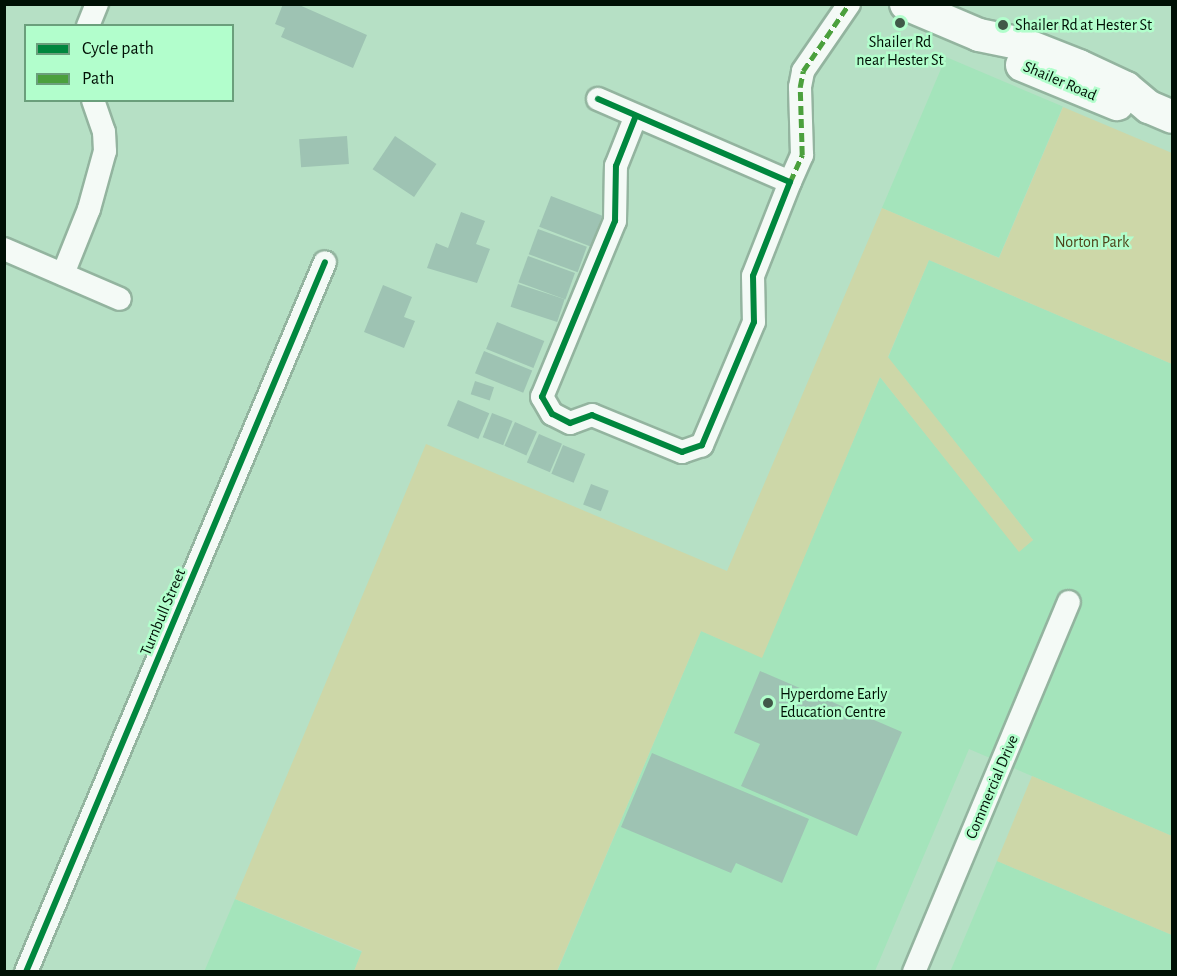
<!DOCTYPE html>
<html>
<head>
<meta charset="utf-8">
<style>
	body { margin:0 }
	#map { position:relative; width:1177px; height:976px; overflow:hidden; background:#b6e0c5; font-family:"Alegreya Sans",sans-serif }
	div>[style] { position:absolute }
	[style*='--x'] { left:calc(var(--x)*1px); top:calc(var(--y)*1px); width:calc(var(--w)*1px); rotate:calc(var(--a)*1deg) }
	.built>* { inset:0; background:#a4e4bb; transform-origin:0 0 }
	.green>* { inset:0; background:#cdd7a8 }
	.building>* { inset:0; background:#9ec3b3; transform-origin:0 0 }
	.roads { filter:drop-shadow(2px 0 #93b49f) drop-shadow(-2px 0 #93b49f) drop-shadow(0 2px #93b49f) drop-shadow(0 -2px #93b49f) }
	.street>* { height:22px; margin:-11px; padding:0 11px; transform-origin:11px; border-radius:11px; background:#f4faf6 }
	.secondary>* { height:32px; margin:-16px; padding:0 16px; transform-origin:16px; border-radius:16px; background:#f4faf6 }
	.quiet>* { height:4.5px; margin-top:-2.25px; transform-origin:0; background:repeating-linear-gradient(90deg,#4ba03d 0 9px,transparent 0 13.5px) }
	.cycleway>* { height:6px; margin:-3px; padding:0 3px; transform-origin:3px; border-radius:3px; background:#00873e }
	.dots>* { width:16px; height:16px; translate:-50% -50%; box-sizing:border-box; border:3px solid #b2fecc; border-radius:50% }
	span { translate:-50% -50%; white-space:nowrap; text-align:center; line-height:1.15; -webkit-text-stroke:5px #b2fecc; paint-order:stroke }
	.poi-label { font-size:16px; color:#001005 }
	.left { translate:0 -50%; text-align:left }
	.street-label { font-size:16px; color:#001005 }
	.park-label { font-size:16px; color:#4d4218 }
	.frame { position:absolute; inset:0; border:6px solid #001005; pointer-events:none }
	.legend { position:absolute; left:24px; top:24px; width:210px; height:78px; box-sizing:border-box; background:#b2fecc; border:2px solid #6b9f7c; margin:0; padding:8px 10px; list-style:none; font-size:18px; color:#001005 }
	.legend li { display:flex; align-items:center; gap:12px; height:30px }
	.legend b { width:30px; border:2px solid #6b9f7c }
</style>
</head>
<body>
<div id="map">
	<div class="built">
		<div style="left:946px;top:57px;width:127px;height:164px;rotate:23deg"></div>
		<div style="clip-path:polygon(929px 260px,1172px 364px,1172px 836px,969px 749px,875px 971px,557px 972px,701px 631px,762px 657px,880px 377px,1019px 551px,1033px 540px,888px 358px)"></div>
		<div style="clip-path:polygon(997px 861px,1172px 935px,1172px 971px,950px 972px)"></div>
		<div style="clip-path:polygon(235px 899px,362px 952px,354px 971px,204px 972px)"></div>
	</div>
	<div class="green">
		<div style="clip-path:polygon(1063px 107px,1172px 153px,1172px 364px,929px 260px,888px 357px,1033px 540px,1019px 552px,880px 377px,762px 658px,701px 631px,557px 971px,354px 971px,362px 951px,235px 899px,426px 444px,727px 571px,882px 208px,999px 258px)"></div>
		<div style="clip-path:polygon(1032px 776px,1172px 836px,1172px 935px,997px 861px)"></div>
	</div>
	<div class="building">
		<div style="clip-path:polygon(283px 4px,297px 4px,367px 35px,353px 68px,281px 37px,285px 28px,275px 24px)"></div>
		<div style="left:347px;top:136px;width:28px;height:48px;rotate:86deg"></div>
		<div style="left:395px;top:136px;width:50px;height:40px;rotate:34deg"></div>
		<div style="left:551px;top:196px;width:55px;height:33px;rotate:21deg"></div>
		<div style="clip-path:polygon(461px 212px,485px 221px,476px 244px,490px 249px,477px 283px,427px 268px,436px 243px,448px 248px)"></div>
		<div style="left:538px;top:229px;width:52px;height:27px;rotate:20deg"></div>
		<div style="left:528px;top:256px;width:50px;height:28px;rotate:20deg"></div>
		<div style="left:518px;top:284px;width:49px;height:24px;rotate:18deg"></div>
		<div style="clip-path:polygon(383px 285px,412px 297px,404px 317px,415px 321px,404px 348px,364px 332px)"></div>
		<div style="left:497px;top:322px;width:51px;height:29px;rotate:22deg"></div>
		<div style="left:484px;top:351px;width:52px;height:24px;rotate:22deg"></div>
		<div style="left:475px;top:381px;width:20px;height:14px;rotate:18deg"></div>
		<div style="left:458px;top:400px;width:34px;height:28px;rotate:23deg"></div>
		<div style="left:492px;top:413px;width:22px;height:26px;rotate:21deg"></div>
		<div style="left:515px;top:422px;width:24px;height:26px;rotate:24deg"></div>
		<div style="left:539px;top:434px;width:25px;height:31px;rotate:23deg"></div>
		<div style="left:563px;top:445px;width:24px;height:31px;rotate:22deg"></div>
		<div style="left:591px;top:484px;width:19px;height:22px;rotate:21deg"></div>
		<div style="clip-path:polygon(760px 671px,902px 732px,857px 836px,741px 786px,760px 744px,734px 733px)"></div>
		<div style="clip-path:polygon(652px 753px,809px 819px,782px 883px,736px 863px,731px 873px,621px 827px)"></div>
	</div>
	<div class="roads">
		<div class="street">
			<div style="--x:88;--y:26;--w:24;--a:-68"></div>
			<div style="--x:598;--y:99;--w:209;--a:23.4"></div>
			<div style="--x:790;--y:182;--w:101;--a:111.5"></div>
			<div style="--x:753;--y:276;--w:46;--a:88.8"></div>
			<div style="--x:754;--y:322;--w:134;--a:112.9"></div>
			<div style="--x:702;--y:445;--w:21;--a:161"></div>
			<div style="--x:682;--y:452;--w:97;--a:-157.7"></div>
			<div style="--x:592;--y:415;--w:23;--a:160"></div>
			<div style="--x:570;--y:423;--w:20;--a:-153"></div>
			<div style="--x:552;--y:414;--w:20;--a:-120"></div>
			<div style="--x:542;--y:397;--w:191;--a:-67.5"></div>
			<div style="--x:615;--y:221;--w:55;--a:-89"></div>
			<div style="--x:616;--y:166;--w:52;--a:-68.4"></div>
			<div style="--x:790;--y:182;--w:30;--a:-66"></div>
			<div style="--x:802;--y:155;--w:68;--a:-91.7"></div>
			<div style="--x:800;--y:87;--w:16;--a:-79"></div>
			<div style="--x:803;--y:71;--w:81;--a:-55.5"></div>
			<div style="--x:4;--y:249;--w:126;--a:23.3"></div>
			<div style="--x:63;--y:274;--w:70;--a:-68.2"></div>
			<div style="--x:89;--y:209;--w:60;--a:-74.6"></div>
			<div style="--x:105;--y:151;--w:19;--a:-93"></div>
			<div style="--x:104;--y:132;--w:34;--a:-109"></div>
			<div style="--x:26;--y:972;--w:770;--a:-67.16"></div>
			<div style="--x:914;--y:972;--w:401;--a:-67.3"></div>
		</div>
		<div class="secondary">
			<div style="--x:906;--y:4;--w:79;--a:23"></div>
			<div style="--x:979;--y:35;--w:45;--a:11.6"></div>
			<div style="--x:1023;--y:44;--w:60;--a:21.4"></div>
			<div style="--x:1079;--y:66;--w:52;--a:25.1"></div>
			<div style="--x:1126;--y:88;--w:30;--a:40"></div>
			<div style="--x:1149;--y:107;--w:25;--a:23"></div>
			<div style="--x:1022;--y:65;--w:103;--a:22.3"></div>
		</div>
	</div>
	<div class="quiet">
		<div style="--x:790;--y:182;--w:30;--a:-66"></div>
		<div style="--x:802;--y:155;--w:68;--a:-91.7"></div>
		<div style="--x:800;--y:87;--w:16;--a:-79"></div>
		<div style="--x:803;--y:71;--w:81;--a:-55.5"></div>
	</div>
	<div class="cycleway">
		<div style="--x:598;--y:99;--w:209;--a:23.4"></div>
		<div style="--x:790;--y:182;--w:101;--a:111.5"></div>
		<div style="--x:753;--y:276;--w:46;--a:88.8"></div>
		<div style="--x:754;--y:322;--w:134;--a:112.9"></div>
		<div style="--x:702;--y:445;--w:21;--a:161"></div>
		<div style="--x:682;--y:452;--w:97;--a:-157.7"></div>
		<div style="--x:592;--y:415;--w:23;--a:160"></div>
		<div style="--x:570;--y:423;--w:20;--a:-153"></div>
		<div style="--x:552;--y:414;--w:20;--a:-120"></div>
		<div style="--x:542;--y:397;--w:191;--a:-67.5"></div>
		<div style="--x:615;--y:221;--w:55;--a:-89"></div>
		<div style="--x:616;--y:166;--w:52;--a:-68.4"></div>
		<div style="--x:26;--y:972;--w:770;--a:-67.16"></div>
	</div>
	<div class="dots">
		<div style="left:900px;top:23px;background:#405948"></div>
		<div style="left:1003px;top:25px;background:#405948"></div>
		<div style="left:768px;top:703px;background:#405948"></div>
	</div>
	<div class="poi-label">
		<span class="left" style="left:1015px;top:25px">Shailer Rd at Hester St</span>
		<span style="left:900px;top:51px">Shailer Rd<br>near Hester St</span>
		<span class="left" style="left:780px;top:703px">Hyperdome Early<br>Education Centre</span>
	</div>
	<div class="street-label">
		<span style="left:1060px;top:81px;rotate:23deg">Shailer Road</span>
		<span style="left:163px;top:612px;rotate:-67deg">Turnbull Street</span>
		<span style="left:992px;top:787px;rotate:-67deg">Commercial Drive</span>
	</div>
	<div class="park-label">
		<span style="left:1092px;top:242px">Norton Park</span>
	</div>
	<div class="frame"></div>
	<ul class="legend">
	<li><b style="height:8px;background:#00873e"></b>Cycle path</li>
	<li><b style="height:8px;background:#4ba03d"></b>Path</li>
	</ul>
</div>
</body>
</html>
